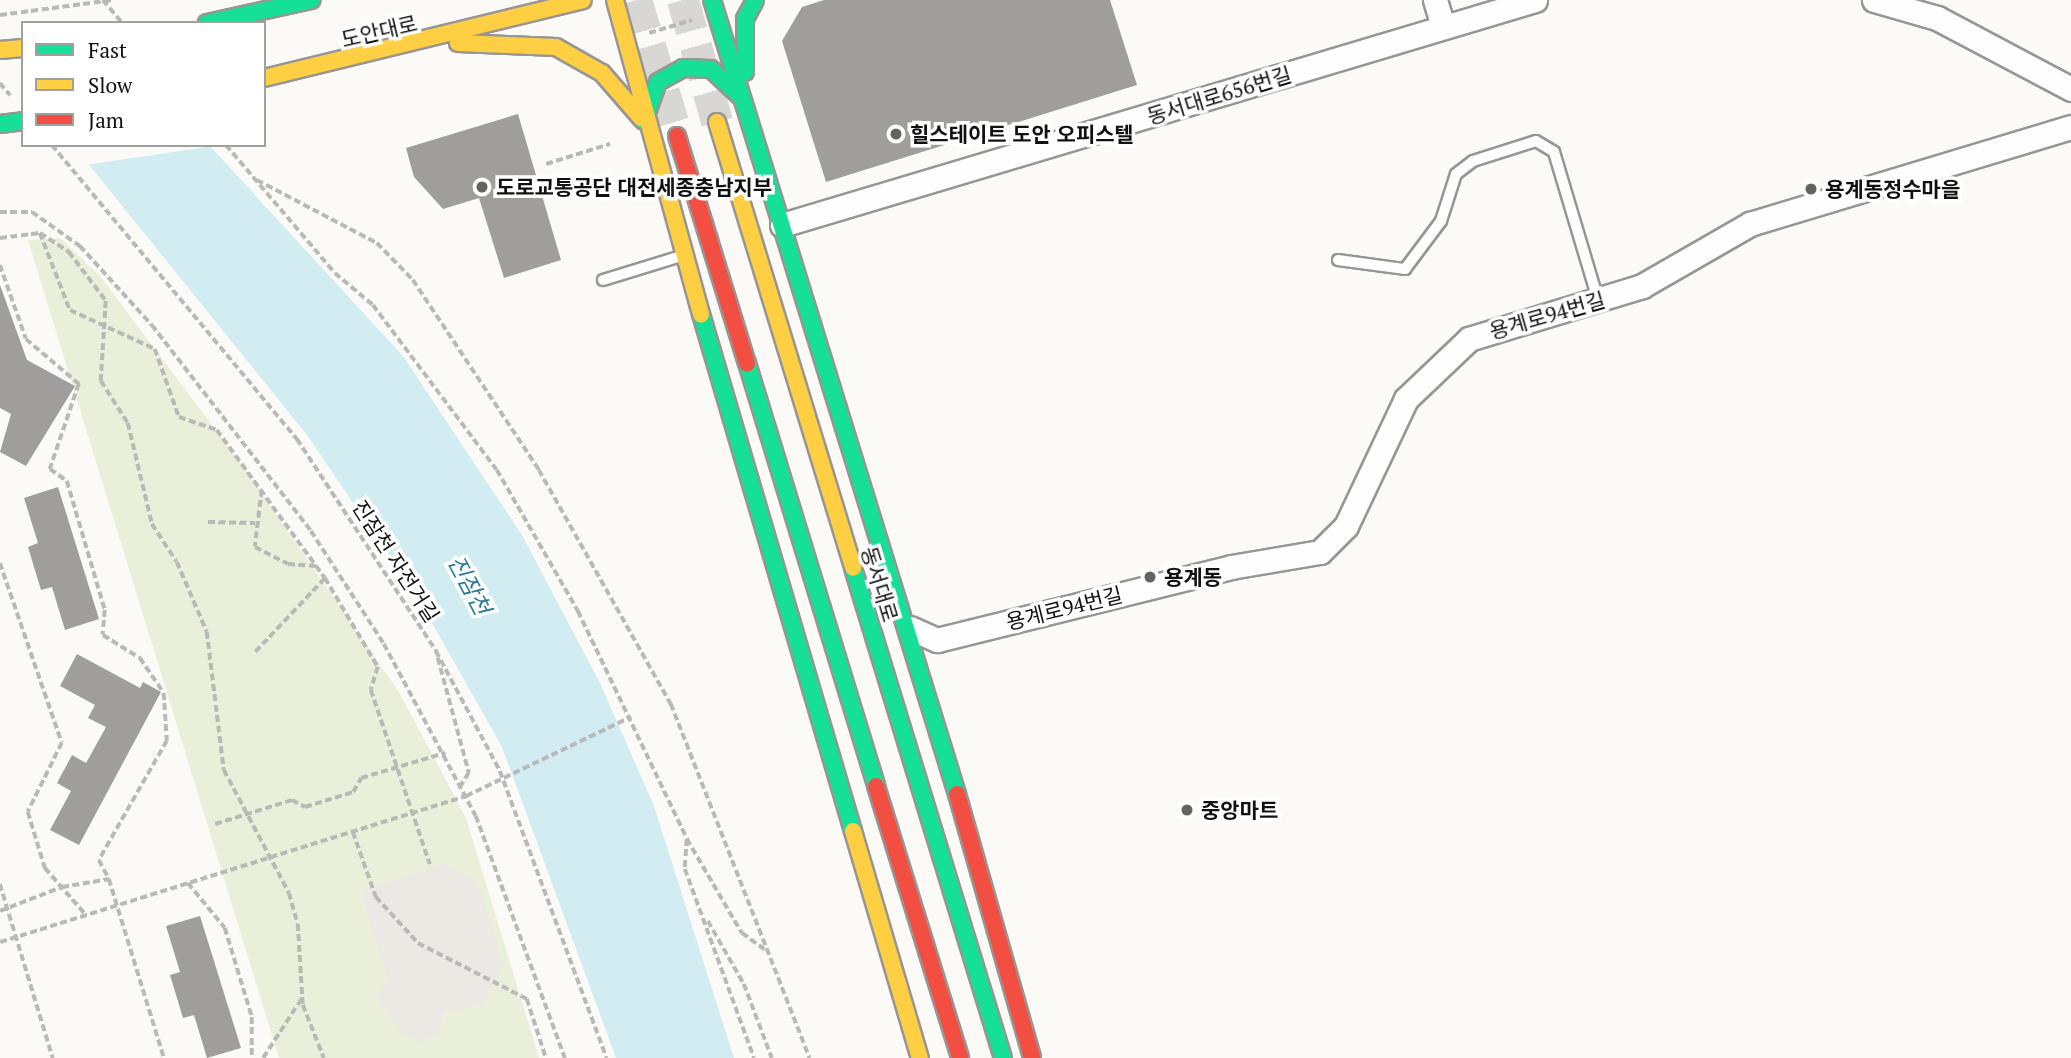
<!DOCTYPE html>
<html>
<head>
<meta charset="utf-8">
<style>
	body { margin:0 }
	#map { position:relative; width:2071px; height:1058px; overflow:hidden; background:#fcfaf7; font-family:"PT Serif","Noto Sans KR",serif }
	div>[style] { position:absolute }
	[style*='--x'] { left:calc(var(--x)*1px); top:calc(var(--y)*1px); width:calc(var(--w)*1px); rotate:calc(var(--a)*1deg) }
	.green>* { inset:0; background:#eaefd9 }
	.plaza>* { inset:0; background:#ece8e3 }
	.water>* { inset:0; background:#d1edf2 }
	.pier>* { inset:0; background:#fcfaf7 }
	.building>* { inset:0; background:#a09e9c }
	.secondary-tunnel>* { height:32px; margin-top:-16px; transform-origin:0; background:repeating-linear-gradient(90deg,#d9d7d4 0 32px,transparent 0 48px) }
	.path>* { height:3.5px; margin-top:-1.75px; transform-origin:0; background:repeating-linear-gradient(90deg,#b9b9b8 0 7px,transparent 0 10.5px) }
	.roads { filter:drop-shadow(2px 0 #979695) drop-shadow(-2px 0 #979695) drop-shadow(0 2px #979695) drop-shadow(0 -2px #979695) }
	.lane>* { height:10px; margin:-5px; padding:0 5px; transform-origin:5px; border-radius:5px; background:#fffefe }
	.street>* { height:23px; margin:-11.5px; padding:0 11.5px; transform-origin:11.5px; border-radius:11.5px; background:#fffefe }
	.fast>* { height:16px; margin:-8px; padding:0 8px; transform-origin:8px; border-radius:8px; background:#16e098 }
	.slow>* { height:16px; margin:-8px; padding:0 8px; transform-origin:8px; border-radius:8px; background:#ffcf43 }
	.jam>* { height:16px; margin:-8px; padding:0 8px; transform-origin:8px; border-radius:8px; background:#f24e42 }
	.path-bridge>* { height:3.5px; margin-top:-1.75px; transform-origin:0; background:repeating-linear-gradient(90deg,#b9b9b8 0 7px,transparent 0 10.5px) }
	.dots>* { width:19px; height:19px; translate:-50% -50%; box-sizing:border-box; border:4px solid #fff; border-radius:50% }
	span { translate:-50% -50%; white-space:nowrap; text-align:center; line-height:1.15; -webkit-text-stroke:7px #fff; paint-order:stroke }
	.street-label { font-size:21px; color:#111 }
	.poi-label { font-size:21px; color:#111; font-weight:700 }
	.left { translate:0 -50%; text-align:left }
	.water-label { font-size:23px; color:#267b97; font-style:italic }
	.legend { position:absolute; left:21px; top:21px; width:245px; height:126px; box-sizing:border-box; background:#fff; border:2px solid #a0a0a0; margin:0; padding:9px 12px; list-style:none; font-size:21px; color:#111 }
	.legend li { display:flex; align-items:center; gap:14px; height:35px }
	.legend b { width:35px; border:2px solid #a0a0a0 }
</style>
</head>
<body>
<div id="map">
	<div class="green">
		<div style="clip-path:polygon(60px 238px,100px 276px,242px 465px,399px 692px,466px 818px,539px 1058px,279px 1058px,28px 240px)"></div>
	</div>
	<div class="plaza">
		<div style="clip-path:polygon(445px 863px,478px 883px,504px 967px,484px 1004px,443px 1013px,439px 1032px,421px 1043px,402px 1034px,376px 997px,388px 978px,360px 891px)"></div>
	</div>
	<div class="water">
		<div style="clip-path:polygon(73px 145px,209px 145px,403px 356px,522px 535px,600px 683px,654px 806px,734px 1058px,616px 1058px,502px 747px,419px 600px,307px 435px)"></div>
	</div>
	<div class="pier">
		<div style="clip-path:polygon(50px 0,95px 0,112px 23px,23px 23px,23px 88px,0 63px,0 7px)"></div>
		<div style="clip-path:polygon(69px 145px,213px 145px,214px 146px,85px 165px)"></div>
	</div>
	<div class="building">
		<div style="clip-path:polygon(824px 0,1110px 0,1137px 85px,826px 182px,782px 41px,802px 7px)"></div>
		<div style="clip-path:polygon(518px 114px,561px 260px,504px 278px,479px 198px,443px 209px,414px 177px,406px 148px)"></div>
		<div style="clip-path:polygon(0 285px,27px 360px,75px 386px,26px 466px,0 452px,11px 414px,0 408px)"></div>
		<div style="clip-path:polygon(58px 487px,99px 619px,65px 630px,52px 587px,41px 590px,28px 547px,38px 543px,24px 498px)"></div>
		<div style="clip-path:polygon(77px 654px,140px 688px,143px 682px,161px 692px,79px 845px,50px 830px,71px 791px,57px 783px,72px 755px,86px 763px,106px 727px,88px 718px,95px 705px,60px 686px)"></div>
		<div style="clip-path:polygon(200px 916px,241px 1048px,207px 1058px,194px 1015px,183px 1018px,170px 975px,180px 972px,166px 926px)"></div>
	</div>
	<div class="secondary-tunnel">
		<div style="--x:636;--y:0;--w:142;--a:73.2"></div>
		<div style="--x:683;--y:0;--w:127;--a:74.4"></div>
	</div>
	<div class="path">
		<div style="--x:103;--y:0;--w:30;--a:50"></div>
		<div style="--x:649;--y:33;--w:45;--a:-16.8"></div>
		<div style="--x:0;--y:83;--w:16;--a:50"></div>
		<div style="--x:52;--y:145;--w:383;--a:50.2"></div>
		<div style="--x:297;--y:439;--w:254;--a:56.7"></div>
		<div style="--x:436;--y:651;--w:136;--a:61.9"></div>
		<div style="--x:500;--y:771;--w:306;--a:69.6"></div>
		<div style="--x:226;--y:145;--w:168;--a:49.6"></div>
		<div style="--x:335;--y:273;--w:50;--a:40.1"></div>
		<div style="--x:373;--y:305;--w:206;--a:53.1"></div>
		<div style="--x:497;--y:470;--w:163;--a:60.1"></div>
		<div style="--x:578;--y:611;--w:253;--a:64.4"></div>
		<div style="--x:687;--y:839;--w:30;--a:94"></div>
		<div style="--x:685;--y:869;--w:201;--a:69.9"></div>
		<div style="--x:546;--y:164;--w:67;--a:-17.4"></div>
		<div style="--x:257;--y:180;--w:136;--a:27.7"></div>
		<div style="--x:377;--y:243;--w:52;--a:45.8"></div>
		<div style="--x:413;--y:280;--w:228;--a:56.4"></div>
		<div style="--x:539;--y:470;--w:269;--a:60.6"></div>
		<div style="--x:671;--y:704;--w:380;--a:68.6"></div>
		<div style="--x:0;--y:212;--w:32;--a:0"></div>
		<div style="--x:32;--y:212;--w:59;--a:35.3"></div>
		<div style="--x:80;--y:246;--w:107;--a:47.7"></div>
		<div style="--x:152;--y:325;--w:260;--a:52.3"></div>
		<div style="--x:311;--y:531;--w:135;--a:57.1"></div>
		<div style="--x:384;--y:644;--w:195;--a:61.9"></div>
		<div style="--x:476;--y:816;--w:258;--a:69.8"></div>
		<div style="--x:40;--y:233;--w:35;--a:33"></div>
		<div style="--x:69;--y:252;--w:61;--a:52.9"></div>
		<div style="--x:106;--y:301;--w:80;--a:93.6"></div>
		<div style="--x:101;--y:381;--w:50;--a:57.3"></div>
		<div style="--x:128;--y:423;--w:104;--a:76.6"></div>
		<div style="--x:152;--y:524;--w:45;--a:56.7"></div>
		<div style="--x:177;--y:562;--w:76;--a:66.8"></div>
		<div style="--x:207;--y:632;--w:139;--a:83"></div>
		<div style="--x:224;--y:770;--w:139;--a:62.1"></div>
		<div style="--x:289;--y:893;--w:32;--a:74"></div>
		<div style="--x:298;--y:924;--w:81;--a:86.5"></div>
		<div style="--x:303;--y:1005;--w:57;--a:68.4"></div>
		<div style="--x:0;--y:238;--w:40;--a:-7.1"></div>
		<div style="--x:40;--y:233;--w:83;--a:68.7"></div>
		<div style="--x:70;--y:310;--w:94;--a:24.6"></div>
		<div style="--x:155;--y:349;--w:72;--a:70.6"></div>
		<div style="--x:179;--y:417;--w:40;--a:18.9"></div>
		<div style="--x:217;--y:430;--w:183;--a:53.9"></div>
		<div style="--x:325;--y:578;--w:104;--a:59.2"></div>
		<div style="--x:378;--y:667;--w:24;--a:107"></div>
		<div style="--x:371;--y:690;--w:184;--a:71.3"></div>
		<div style="--x:0;--y:265;--w:78;--a:70.6"></div>
		<div style="--x:26;--y:339;--w:70;--a:40.3"></div>
		<div style="--x:79;--y:384;--w:90;--a:108.8"></div>
		<div style="--x:50;--y:469;--w:21;--a:35"></div>
		<div style="--x:67;--y:481;--w:134;--a:73.6"></div>
		<div style="--x:105;--y:610;--w:25;--a:95"></div>
		<div style="--x:103;--y:635;--w:44;--a:31.9"></div>
		<div style="--x:140;--y:658;--w:42;--a:55.6"></div>
		<div style="--x:164;--y:693;--w:48;--a:86.4"></div>
		<div style="--x:167;--y:741;--w:137;--a:119.7"></div>
		<div style="--x:99;--y:860;--w:21;--a:62"></div>
		<div style="--x:262;--y:490;--w:57;--a:97"></div>
		<div style="--x:255;--y:547;--w:37;--a:27"></div>
		<div style="--x:288;--y:564;--w:28;--a:4"></div>
		<div style="--x:208;--y:522;--w:47;--a:1.2"></div>
		<div style="--x:0;--y:563;--w:190;--a:71"></div>
		<div style="--x:62;--y:743;--w:77;--a:116.2"></div>
		<div style="--x:28;--y:812;--w:59;--a:73.1"></div>
		<div style="--x:45;--y:868;--w:62;--a:48.9"></div>
		<div style="--x:255;--y:652;--w:102;--a:-46.6"></div>
		<div style="--x:438;--y:658;--w:119;--a:74.9"></div>
		<div style="--x:469;--y:773;--w:15;--a:122"></div>
		<div style="--x:215;--y:824;--w:81;--a:-17.3"></div>
		<div style="--x:292;--y:800;--w:15;--a:28"></div>
		<div style="--x:305;--y:807;--w:50;--a:-17.4"></div>
		<div style="--x:353;--y:792;--w:16;--a:-60"></div>
		<div style="--x:361;--y:778;--w:88;--a:-16.6"></div>
		<div style="--x:353;--y:832;--w:69;--a:70.5"></div>
		<div style="--x:376;--y:897;--w:62;--a:47.6"></div>
		<div style="--x:418;--y:943;--w:123;--a:27.2"></div>
		<div style="--x:527;--y:999;--w:62;--a:72.1"></div>
		<div style="--x:687;--y:839;--w:109;--a:59.7"></div>
		<div style="--x:742;--y:933;--w:31;--a:36"></div>
		<div style="--x:188;--y:883;--w:58;--a:50.6"></div>
		<div style="--x:225;--y:928;--w:93;--a:73.1"></div>
		<div style="--x:252;--y:1017;--w:41;--a:90"></div>
		<div style="--x:0;--y:884;--w:182;--a:73.1"></div>
		<div style="--x:0;--y:911;--w:66;--a:-21.2"></div>
		<div style="--x:62;--y:887;--w:48;--a:-9.7"></div>
		<div style="--x:109;--y:879;--w:187;--a:72.9"></div>
		<div style="--x:708;--y:921;--w:73;--a:60.3"></div>
		<div style="--x:744;--y:984;--w:79;--a:69.3"></div>
		<div style="--x:0;--y:942;--w:488;--a:-17.4"></div>
		<div style="--x:466;--y:796;--w:183;--a:-25.6"></div>
		<div style="--x:263;--y:1058;--w:72;--a:-57"></div>
	</div>
	<div class="roads">
		<div class="lane">
			<div style="--x:1338;--y:260;--w:68;--a:7.7"></div>
			<div style="--x:1405;--y:269;--w:60;--a:-53.1"></div>
			<div style="--x:1441;--y:221;--w:49;--a:-72.3"></div>
			<div style="--x:1456;--y:174;--w:21;--a:-37"></div>
			<div style="--x:1473;--y:161;--w:66;--a:-17.6"></div>
			<div style="--x:1536;--y:141;--w:21;--a:31"></div>
			<div style="--x:1554;--y:152;--w:154;--a:73.4"></div>
			<div style="--x:603;--y:280;--w:82;--a:-17.1"></div>
		</div>
		<div class="street">
			<div style="--x:1435;--y:0;--w:28;--a:73"></div>
			<div style="--x:1874;--y:0;--w:66;--a:15.9"></div>
			<div style="--x:1937;--y:18;--w:152;--a:27.9"></div>
			<div style="--x:782;--y:225;--w:786;--a:-16.64"></div>
			<div style="--x:910;--y:628;--w:30;--a:24"></div>
			<div style="--x:937;--y:640;--w:303;--a:-13.9"></div>
			<div style="--x:1231;--y:567;--w:90;--a:-9.6"></div>
			<div style="--x:1320;--y:552;--w:37;--a:-45"></div>
			<div style="--x:1346;--y:526;--w:140;--a:-64.7"></div>
			<div style="--x:1406;--y:399;--w:87;--a:-43.6"></div>
			<div style="--x:1469;--y:339;--w:181;--a:-17"></div>
			<div style="--x:1642;--y:286;--w:125;--a:-29.9"></div>
			<div style="--x:1750;--y:224;--w:335;--a:-16.8"></div>
		</div>
		<div class="fast">
			<div style="--x:712;--y:0;--w:831;--a:72.85"></div>
			<div style="--x:207;--y:23;--w:107;--a:-12.5"></div>
			<div style="--x:745;--y:72;--w:53;--a:-90"></div>
			<div style="--x:745;--y:19;--w:21;--a:-62"></div>
			<div style="--x:644;--y:121;--w:41;--a:-70.3"></div>
			<div style="--x:658;--y:82;--w:29;--a:-29"></div>
			<div style="--x:683;--y:68;--w:28;--a:2"></div>
			<div style="--x:711;--y:69;--w:42;--a:43.1"></div>
			<div style="--x:0;--y:124;--w:23;--a:-7"></div>
			<div style="--x:701;--y:314;--w:539;--a:73.62"></div>
			<div style="--x:747;--y:363;--w:442;--a:73"></div>
			<div style="--x:853;--y:568;--w:512;--a:72.98"></div>
		</div>
		<div class="slow">
			<div style="--x:615;--y:0;--w:326;--a:74.7"></div>
			<div style="--x:458;--y:43;--w:98;--a:2.3"></div>
			<div style="--x:556;--y:47;--w:53;--a:29.5"></div>
			<div style="--x:602;--y:73;--w:60;--a:49.1"></div>
			<div style="--x:0;--y:50;--w:23;--a:-5"></div>
			<div style="--x:264;--y:78;--w:328;--a:-13.7"></div>
			<div style="--x:717;--y:122;--w:466;--a:73"></div>
			<div style="--x:853;--y:831;--w:237;--a:73.6"></div>
		</div>
		<div class="jam">
			<div style="--x:677;--y:136;--w:238;--a:72.9"></div>
			<div style="--x:876;--y:786;--w:285;--a:72.8"></div>
			<div style="--x:957;--y:794;--w:274;--a:74.1"></div>
		</div>
	</div>
	<div class="path-bridge">
		<div style="--x:0;--y:15;--w:114;--a:-7.6"></div>
	</div>
	<div class="dots">
		<div style="left:896px;top:134px;background:#636362"></div>
		<div style="left:482px;top:187px;background:#636362"></div>
		<div style="left:1811px;top:189px;background:#636362"></div>
		<div style="left:1150px;top:577px;background:#636362"></div>
		<div style="left:1187px;top:810px;background:#636362"></div>
	</div>
	<div class="street-label">
		<span style="left:379px;top:31px;rotate:-13deg">도안대로</span>
		<span style="left:1219px;top:95px;rotate:-17deg">동서대로656번길</span>
		<span style="left:1547px;top:315px;rotate:-16deg">용계로94번길</span>
		<span style="left:396px;top:561px;rotate:57deg">진잠천 자전거길</span>
		<span style="left:880px;top:584px;rotate:73deg">동서대로</span>
		<span style="left:1064px;top:608px;rotate:-14deg">용계로94번길</span>
	</div>
	<div class="poi-label">
		<span class="left" style="left:910px;top:134px">힐스테이트 도안 오피스텔</span>
		<span class="left" style="left:496px;top:187px">도로교통공단 대전세종충남지부</span>
		<span class="left" style="left:1825px;top:189px">용계동정수마을</span>
		<span class="left" style="left:1164px;top:577px">용계동</span>
		<span class="left" style="left:1201px;top:810px">중앙마트</span>
	</div>
	<div class="water-label">
		<span style="left:469px;top:585px;rotate:62deg">진잠천</span>
	</div>
	<ul class="legend">
	<li><b style="height:9px;background:#16e098"></b>Fast</li>
	<li><b style="height:9px;background:#ffcf43"></b>Slow</li>
	<li><b style="height:9px;background:#f24e42"></b>Jam</li>
	</ul>
</div>
</body>
</html>
